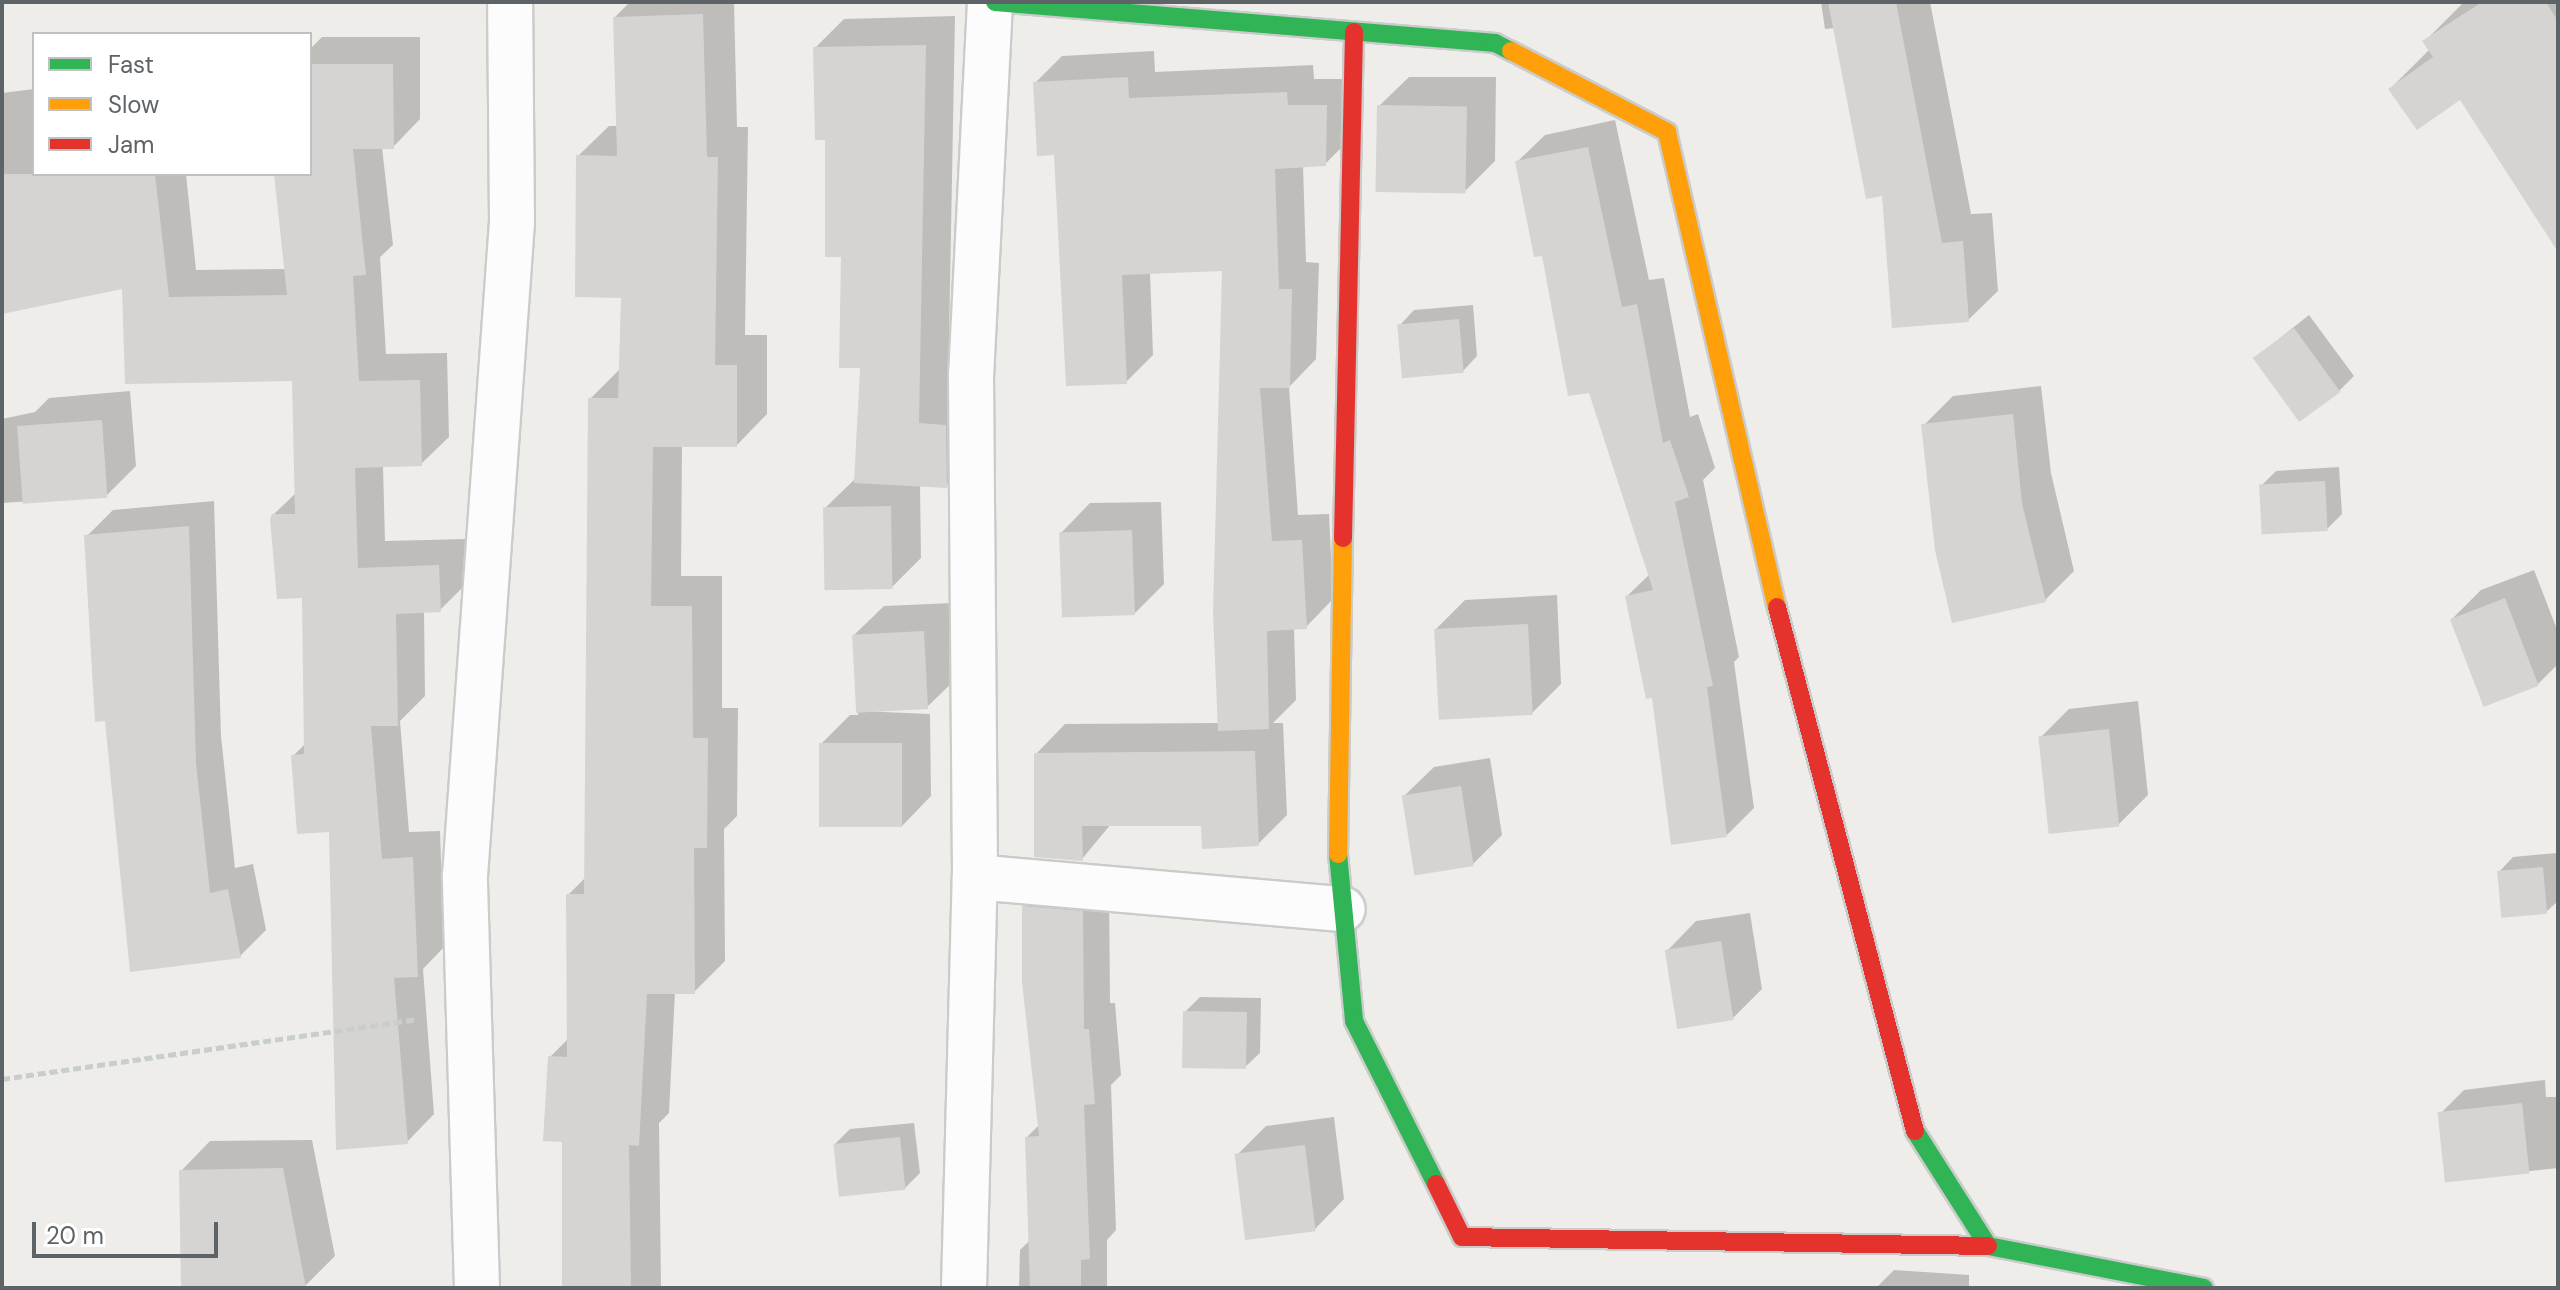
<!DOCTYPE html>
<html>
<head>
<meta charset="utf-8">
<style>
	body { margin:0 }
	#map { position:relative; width:2560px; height:1290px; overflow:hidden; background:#eeede9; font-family:"DM Sans",sans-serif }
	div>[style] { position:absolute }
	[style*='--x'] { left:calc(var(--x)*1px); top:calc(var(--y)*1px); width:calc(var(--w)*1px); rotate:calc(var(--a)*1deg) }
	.shadow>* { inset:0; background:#0003 }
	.building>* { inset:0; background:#d5d4d2; transform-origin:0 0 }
	.path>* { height:5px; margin-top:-2.5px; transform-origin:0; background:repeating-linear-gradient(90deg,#cacecb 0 8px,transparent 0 12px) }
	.roads { filter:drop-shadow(2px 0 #cacccb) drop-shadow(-2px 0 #cacccb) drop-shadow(0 2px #cacccb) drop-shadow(0 -2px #cacccb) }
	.street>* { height:44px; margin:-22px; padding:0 22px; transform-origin:22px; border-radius:22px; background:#fcfcfc }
	.fast>* { height:18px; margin:-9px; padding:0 9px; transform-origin:9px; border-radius:9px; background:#30b455 }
	.slow>* { height:18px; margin:-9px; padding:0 9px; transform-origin:9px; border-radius:9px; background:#ff9f0a }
	.jam>* { height:18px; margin:-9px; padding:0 9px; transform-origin:9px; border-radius:9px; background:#e5322d }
	span { translate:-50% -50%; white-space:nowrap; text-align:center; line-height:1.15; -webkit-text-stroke:8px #fff; paint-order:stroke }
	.frame { position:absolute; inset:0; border:4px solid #5e6367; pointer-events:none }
	.legend { position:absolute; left:32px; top:32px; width:280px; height:144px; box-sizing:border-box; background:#fff; border:2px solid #bfc1c2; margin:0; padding:10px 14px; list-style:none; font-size:24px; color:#5e6367 }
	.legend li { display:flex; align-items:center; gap:16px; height:40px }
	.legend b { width:40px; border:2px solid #bfc1c2 }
	.scale { position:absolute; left:32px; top:1222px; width:186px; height:36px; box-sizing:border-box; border:4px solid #5e6367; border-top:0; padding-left:10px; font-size:24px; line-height:28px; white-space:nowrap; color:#5e6367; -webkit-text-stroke:6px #fff; paint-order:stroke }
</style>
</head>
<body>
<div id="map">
	<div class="shadow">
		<div style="clip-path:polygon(630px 2px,734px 2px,737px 127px,748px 127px,745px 335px,767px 335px,767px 414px,737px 445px,682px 445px,681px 576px,722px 576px,722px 708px,738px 708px,737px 816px,724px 829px,725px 961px,694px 992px,675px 992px,669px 1113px,659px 1123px,661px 1286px,676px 1288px,569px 1288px,564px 1140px,550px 1057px,569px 1038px,568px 895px,586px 877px,590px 399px,621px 368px,623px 296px,578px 156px,609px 126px,618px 126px,615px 17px)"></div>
		<div style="clip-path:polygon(1821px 2px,1930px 2px,1971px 214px,1992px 213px,1998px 291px,1968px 320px,1884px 194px,1835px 28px,1825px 29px)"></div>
		<div style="clip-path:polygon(2464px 2px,2558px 2px,2558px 243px,2461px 97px,2390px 89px,2430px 49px,2425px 41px)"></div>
		<div style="clip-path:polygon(955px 16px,948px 395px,975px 396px,975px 456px,946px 486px,920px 484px,921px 558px,892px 587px,825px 508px,856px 478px,863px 366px,815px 48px,844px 19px)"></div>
		<div style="clip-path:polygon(322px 37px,420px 37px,420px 119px,393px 147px,382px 147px,393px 245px,380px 257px,386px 354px,447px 353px,449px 437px,421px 464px,383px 466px,385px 541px,466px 539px,468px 582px,440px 610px,424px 611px,425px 696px,400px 721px,409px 832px,440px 831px,444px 947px,423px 969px,434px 1114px,407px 1142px,331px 829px,293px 756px,306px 743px,304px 596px,273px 515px,297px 492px,294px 379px,124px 287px,2px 312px,2px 93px,34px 89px,34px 174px,186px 174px,196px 270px,286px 269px,295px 174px,310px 174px,310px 49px)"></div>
		<div style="clip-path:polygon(1154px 51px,1155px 72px,1313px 65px,1314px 79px,1354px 79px,1352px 137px,1325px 164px,1303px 165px,1306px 262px,1319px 263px,1316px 359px,1289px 387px,1298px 515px,1329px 514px,1333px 599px,1306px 627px,1294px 627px,1296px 700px,1273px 723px,1283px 723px,1287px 815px,1258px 844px,1203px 824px,1111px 824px,1082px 859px,1036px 754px,1065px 724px,1220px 723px,1224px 269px,1150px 272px,1153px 355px,1126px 382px,1035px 83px,1062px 56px)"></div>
		<div style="clip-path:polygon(1409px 77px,1496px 77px,1495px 161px,1466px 190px,1379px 106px)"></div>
		<div style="clip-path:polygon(1615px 120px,1649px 280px,1664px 278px,1690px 417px,1698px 414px,1715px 468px,1703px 480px,1739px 657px,1734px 662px,1754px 808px,1727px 835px,1653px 696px,1627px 596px,1650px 574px,1517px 162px,1545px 135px)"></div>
		<div style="clip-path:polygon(1473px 305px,1477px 356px,1463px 371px,1400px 325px,1414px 310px)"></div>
		<div style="clip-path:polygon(2309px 315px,2354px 376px,2339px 391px,2255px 358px)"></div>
		<div style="clip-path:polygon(2041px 386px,2051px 473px,2074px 571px,2045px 600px,1924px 425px,1953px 396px)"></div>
		<div style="clip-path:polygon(130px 391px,136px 466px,106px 496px,2px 503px,2px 419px,35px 412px,49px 398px)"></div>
		<div style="clip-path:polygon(2339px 467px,2342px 514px,2327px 529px,2261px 486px,2276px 471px)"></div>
		<div style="clip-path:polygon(214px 501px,221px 736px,235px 868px,253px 864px,266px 930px,240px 956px,132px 970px,87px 536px,113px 510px)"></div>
		<div style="clip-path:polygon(1161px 502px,1164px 584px,1135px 613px,1061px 533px,1090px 503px)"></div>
		<div style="clip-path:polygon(2534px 570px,2558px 632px,2558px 664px,2538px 684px,2452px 619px,2481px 590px)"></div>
		<div style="clip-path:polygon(1557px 595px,1561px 684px,1531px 714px,1436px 629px,1465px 600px)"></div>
		<div style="clip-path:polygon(953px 603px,957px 678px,927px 707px,860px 711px,930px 714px,931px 796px,902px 826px,821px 744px,850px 715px,858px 715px,854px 635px,884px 606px)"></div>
		<div style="clip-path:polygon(2138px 701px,2148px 795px,2119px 824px,2040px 738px,2069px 709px)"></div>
		<div style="clip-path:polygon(1490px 758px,1502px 835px,1473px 864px,1404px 796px,1434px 767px)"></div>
		<div style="clip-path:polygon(2557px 853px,2558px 901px,2546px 912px,2499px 872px,2513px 857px)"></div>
		<div style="clip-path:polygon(1051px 880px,1109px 885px,1110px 1003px,1115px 1003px,1121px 1075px,1111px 1085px,1116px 1230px,1107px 1240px,1107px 1288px,1019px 1288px,1020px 1250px,1030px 1240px,1027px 1137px,1040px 1124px,1024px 907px)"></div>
		<div style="clip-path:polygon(1750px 913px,1762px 989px,1733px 1018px,1667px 951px,1696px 921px)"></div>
		<div style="clip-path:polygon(1200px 997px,1261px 998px,1260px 1053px,1245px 1067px,1185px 1012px)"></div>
		<div style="clip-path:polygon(2545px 1080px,2546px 1097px,2558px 1097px,2558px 1168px,2448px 1180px,2440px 1114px,2464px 1090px)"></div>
		<div style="clip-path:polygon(1334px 1117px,1344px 1199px,1315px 1229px,1237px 1155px,1266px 1126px)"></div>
		<div style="clip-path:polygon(914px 1123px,920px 1173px,905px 1188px,835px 1144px,850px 1129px)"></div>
		<div style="clip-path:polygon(312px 1140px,335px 1256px,305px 1286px,183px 1288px,181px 1171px,210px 1141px)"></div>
		<div style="clip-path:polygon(1894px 1270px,1969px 1275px,1969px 1288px,1876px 1288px)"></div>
	</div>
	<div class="building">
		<div style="clip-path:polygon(1828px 2px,1896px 2px,1942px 243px,1963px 241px,1969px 322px,1892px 328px,1882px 196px,1866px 199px)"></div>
		<div style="clip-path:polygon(2482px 2px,2546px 2px,2558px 21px,2558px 252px,2460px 100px,2417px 130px,2388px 89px,2433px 57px,2422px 41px)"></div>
		<div style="clip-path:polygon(703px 14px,707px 157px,718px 157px,715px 365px,737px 365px,737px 447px,653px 447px,651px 606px,692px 606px,693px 738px,708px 738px,707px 848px,694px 848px,695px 994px,647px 994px,639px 1146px,629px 1145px,631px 1286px,562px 1287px,562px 1142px,543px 1141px,548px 1056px,567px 1057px,566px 894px,584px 894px,588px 398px,618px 398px,621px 298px,575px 297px,576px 155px,617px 156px,613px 17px)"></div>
		<div style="clip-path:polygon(926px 45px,919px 423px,946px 425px,947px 488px,854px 483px,860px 368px,839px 368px,841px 257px,825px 257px,825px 140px,815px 140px,813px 47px)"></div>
		<div style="clip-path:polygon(310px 64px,393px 64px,394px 149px,353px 149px,366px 275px,353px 276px,359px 381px,420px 380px,422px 466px,355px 468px,358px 568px,439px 565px,441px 612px,396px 614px,398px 726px,371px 726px,382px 859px,413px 857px,418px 977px,394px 978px,408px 1144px,336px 1150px,329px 832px,297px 834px,291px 755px,304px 754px,302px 598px,277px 599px,270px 519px,272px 514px,295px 514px,292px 381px,125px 384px,122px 289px,2px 314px,2px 174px,155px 174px,169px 297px,287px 295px,274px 174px,310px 174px)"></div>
		<div style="clip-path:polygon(1128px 77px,1129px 98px,1287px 92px,1288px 105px,1327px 105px,1326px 166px,1275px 169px,1279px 289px,1292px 289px,1290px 388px,1260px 388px,1272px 541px,1302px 540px,1307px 629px,1267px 631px,1269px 729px,1218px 731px,1213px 613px,1222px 271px,1122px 275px,1127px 384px,1066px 386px,1054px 155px,1037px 156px,1033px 82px)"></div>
		<div style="left:1377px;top:105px;width:90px;height:87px;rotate:1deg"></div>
		<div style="clip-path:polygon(1588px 147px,1622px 307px,1637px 304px,1663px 443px,1670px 440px,1689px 497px,1675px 502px,1713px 686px,1707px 687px,1727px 837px,1671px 845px,1652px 698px,1646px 699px,1625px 596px,1653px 590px,1589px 393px,1568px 396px,1542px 256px,1534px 257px,1515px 161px)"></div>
		<div style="left:1459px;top:319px;width:54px;height:62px;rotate:85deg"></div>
		<div style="left:2294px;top:328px;width:79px;height:51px;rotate:54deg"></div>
		<div style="clip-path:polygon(2013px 414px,2022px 503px,2046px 602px,1952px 623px,1935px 550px,1921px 424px)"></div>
		<div style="left:102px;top:420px;width:78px;height:85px;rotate:86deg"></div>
		<div style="left:2325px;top:481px;width:50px;height:66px;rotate:87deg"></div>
		<div style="left:891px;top:506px;width:83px;height:68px;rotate:89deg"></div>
		<div style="clip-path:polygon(189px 526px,196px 763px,210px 893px,228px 889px,241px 958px,130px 972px,105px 721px,95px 722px,84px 535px)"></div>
		<div style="left:1132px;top:530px;width:85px;height:73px;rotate:88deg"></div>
		<div style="left:2505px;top:598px;width:94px;height:59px;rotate:69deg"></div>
		<div style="left:1528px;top:624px;width:91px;height:94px;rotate:87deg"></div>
		<div style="left:924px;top:631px;width:78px;height:72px;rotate:87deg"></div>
		<div style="left:2109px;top:729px;width:98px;height:71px;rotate:84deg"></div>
		<div style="left:819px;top:743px;width:83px;height:84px"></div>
		<div style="clip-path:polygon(1255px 751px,1259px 846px,1202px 849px,1201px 826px,1082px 826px,1083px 861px,1034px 857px,1034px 753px)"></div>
		<div style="left:1461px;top:786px;width:81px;height:60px;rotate:81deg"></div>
		<div style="left:2543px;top:867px;width:47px;height:46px;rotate:85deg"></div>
		<div style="clip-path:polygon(1022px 906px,1083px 911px,1084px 1029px,1089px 1029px,1095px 1104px,1084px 1105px,1090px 1259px,1081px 1260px,1081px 1288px,1030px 1288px,1025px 1137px,1039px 1136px,1022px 982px)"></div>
		<div style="left:1721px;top:941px;width:80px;height:57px;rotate:81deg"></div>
		<div style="left:1183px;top:1011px;width:64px;height:57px;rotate:1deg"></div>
		<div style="left:2522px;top:1103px;width:71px;height:85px;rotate:84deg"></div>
		<div style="left:900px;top:1137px;width:53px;height:67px;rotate:84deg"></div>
		<div style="left:1305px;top:1145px;width:87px;height:71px;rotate:83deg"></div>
		<div style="clip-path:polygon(283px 1168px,306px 1288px,181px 1288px,179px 1170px)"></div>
	</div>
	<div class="path">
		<div style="--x:2;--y:1079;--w:419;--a:-8.2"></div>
	</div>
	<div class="roads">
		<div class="street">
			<div style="--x:990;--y:2;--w:372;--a:92.9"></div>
			<div style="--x:971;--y:374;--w:503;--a:89.54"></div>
			<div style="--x:975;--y:877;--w:369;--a:5"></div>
			<div style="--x:477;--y:1288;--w:412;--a:-91.7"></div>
			<div style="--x:465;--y:876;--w:656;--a:-85.89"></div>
			<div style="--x:512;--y:222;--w:220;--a:-90.5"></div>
			<div style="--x:964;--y:1288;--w:411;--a:-88.5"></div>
		</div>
		<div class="fast">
			<div style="--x:995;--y:2;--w:502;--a:4.69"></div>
			<div style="--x:1495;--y:43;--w:18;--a:27"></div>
			<div style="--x:1338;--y:854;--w:168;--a:84.5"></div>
			<div style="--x:1354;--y:1021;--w:182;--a:63.3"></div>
			<div style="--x:1915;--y:1131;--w:136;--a:57.6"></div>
			<div style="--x:1988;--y:1246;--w:220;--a:11"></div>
		</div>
		<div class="slow">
			<div style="--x:1511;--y:51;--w:176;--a:27.4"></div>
			<div style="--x:1667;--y:132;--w:488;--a:77"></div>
			<div style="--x:1338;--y:854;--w:316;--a:-89.1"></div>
		</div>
		<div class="jam">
			<div style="--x:1343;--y:538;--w:506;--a:-88.75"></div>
			<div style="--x:1777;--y:607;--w:542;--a:75.25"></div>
			<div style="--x:1436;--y:1184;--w:59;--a:63.9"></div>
			<div style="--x:1462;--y:1237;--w:526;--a:0.98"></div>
		</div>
	</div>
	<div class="frame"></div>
	<ul class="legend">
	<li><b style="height:10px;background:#30b455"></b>Fast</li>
	<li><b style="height:10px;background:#ff9f0a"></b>Slow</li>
	<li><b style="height:10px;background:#e5322d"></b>Jam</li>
	</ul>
	<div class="scale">20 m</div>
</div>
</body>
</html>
